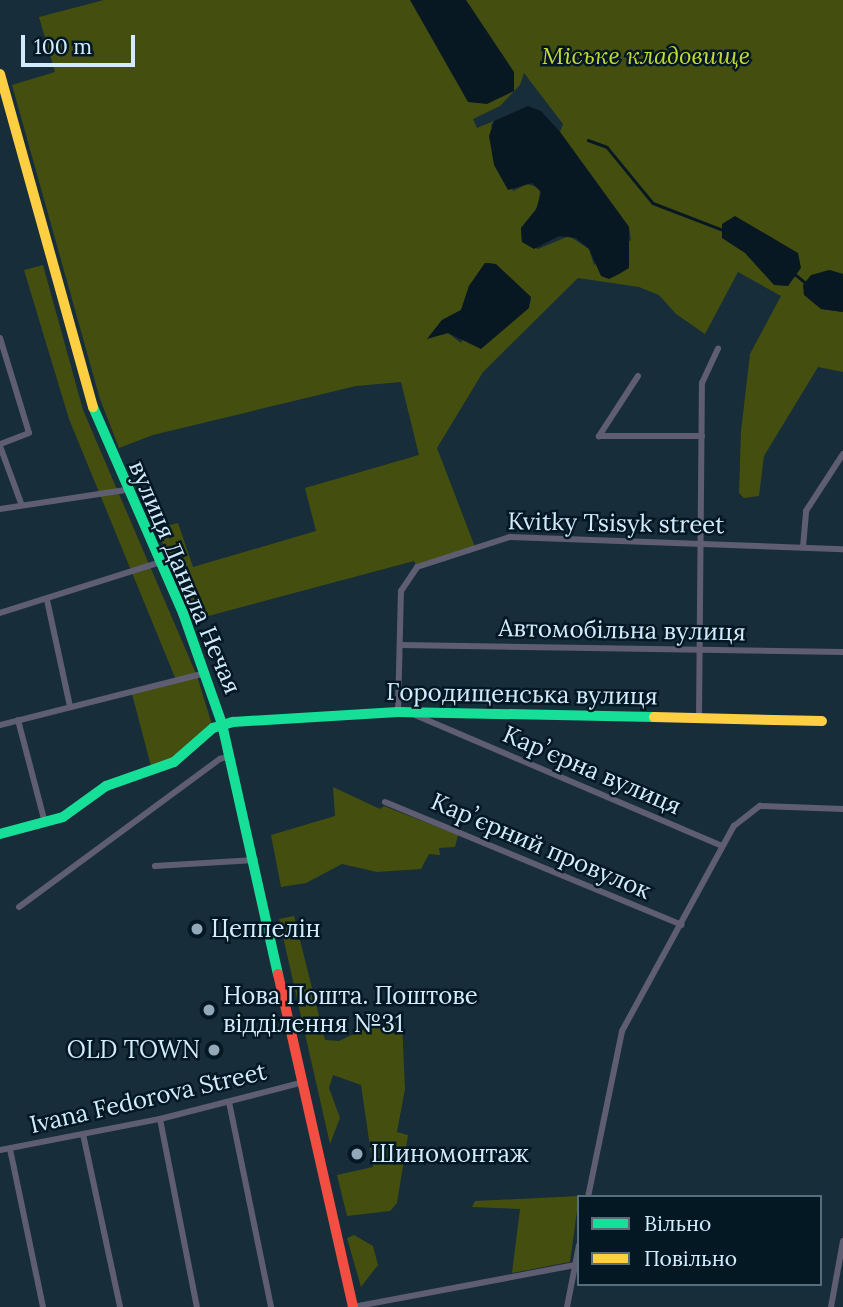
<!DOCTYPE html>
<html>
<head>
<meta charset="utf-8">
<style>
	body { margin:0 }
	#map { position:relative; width:843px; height:1307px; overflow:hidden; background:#172d39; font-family:Lora,serif }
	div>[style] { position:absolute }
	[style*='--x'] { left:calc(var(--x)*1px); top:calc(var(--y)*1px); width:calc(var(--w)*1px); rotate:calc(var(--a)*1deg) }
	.green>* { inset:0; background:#444f0f }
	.water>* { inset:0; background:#081822 }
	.stream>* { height:2.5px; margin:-1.25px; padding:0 1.25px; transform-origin:1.25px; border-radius:1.25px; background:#081822 }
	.street>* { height:6px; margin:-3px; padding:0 3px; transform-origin:3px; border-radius:3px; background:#5f5d71 }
	.fast>* { height:10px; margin:-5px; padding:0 5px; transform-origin:5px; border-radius:5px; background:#16e098 }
	.slow>* { height:10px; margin:-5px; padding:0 5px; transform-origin:5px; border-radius:5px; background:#ffcf43 }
	.jam>* { height:10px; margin:-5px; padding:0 5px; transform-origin:5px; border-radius:5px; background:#f24e42 }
	.dots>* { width:19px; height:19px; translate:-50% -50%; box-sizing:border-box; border:4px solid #041824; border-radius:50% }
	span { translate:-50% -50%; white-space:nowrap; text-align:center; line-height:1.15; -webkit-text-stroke:5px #041824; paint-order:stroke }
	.park-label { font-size:24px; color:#c4d82d; font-style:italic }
	.street-label { font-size:24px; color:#d2ecfd }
	.poi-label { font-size:24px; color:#d2ecfd }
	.left { translate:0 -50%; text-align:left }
	.right { translate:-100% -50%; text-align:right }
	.legend { position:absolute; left:577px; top:1195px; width:245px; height:91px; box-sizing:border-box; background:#041824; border:2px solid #566d7b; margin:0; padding:9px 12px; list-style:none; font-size:21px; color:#d2ecfd }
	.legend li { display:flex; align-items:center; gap:14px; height:35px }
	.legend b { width:35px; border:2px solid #566d7b }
	.scale { position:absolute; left:21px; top:35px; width:114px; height:32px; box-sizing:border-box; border:4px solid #d2ecfd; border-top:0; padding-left:9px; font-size:21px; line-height:24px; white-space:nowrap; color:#d2ecfd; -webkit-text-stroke:5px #041824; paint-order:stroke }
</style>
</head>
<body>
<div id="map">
	<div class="green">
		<div style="clip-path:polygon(evenodd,104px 0,843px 0,843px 274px,829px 270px,821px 309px,843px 312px,843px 372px,818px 367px,764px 456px,759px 496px,744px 498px,739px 493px,741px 431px,750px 354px,781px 296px,738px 272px,705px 334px,676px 314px,659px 295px,639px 287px,578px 278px,483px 372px,437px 448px,475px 547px,417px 567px,414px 561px,197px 619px,156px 529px,178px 523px,193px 567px,316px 531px,305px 488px,419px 455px,401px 382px,356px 386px,153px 435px,119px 448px,100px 399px,12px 85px,55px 72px,39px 17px,104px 0,524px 73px,563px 124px,560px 132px,629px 227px,631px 240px,594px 265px,589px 249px,569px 236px,538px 249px,522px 242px,521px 228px,539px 205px,540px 188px,527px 184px,513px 191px,491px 125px,494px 121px,477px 128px,473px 119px,500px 106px,520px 85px,524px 73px,104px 0,485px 263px,492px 263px,461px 343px,448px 333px,428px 338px,442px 320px,461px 310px,469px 286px,485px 263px)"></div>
		<div style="clip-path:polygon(43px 265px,83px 410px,197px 676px,213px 728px,179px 757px,152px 770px,131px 690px,176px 680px,69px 419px,24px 270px)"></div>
		<div style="clip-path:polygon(333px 787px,380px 809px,384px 806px,458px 835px,455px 847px,439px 848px,440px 855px,429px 854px,421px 869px,377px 872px,342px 864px,306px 883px,281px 887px,271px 835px,335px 816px)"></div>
		<div style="clip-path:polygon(294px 916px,325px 1040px,339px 1041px,367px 1028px,402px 1022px,405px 1089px,397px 1132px,408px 1135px,397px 1203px,390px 1211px,347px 1216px,337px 1175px,373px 1167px,361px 1085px,333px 1075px,329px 1088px,340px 1118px,330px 1144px,279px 919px)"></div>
		<div style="clip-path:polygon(579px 1196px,570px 1262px,512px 1273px,520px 1209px,472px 1207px,475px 1201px)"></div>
		<div style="clip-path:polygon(354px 1235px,373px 1246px,378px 1265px,361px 1287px,347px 1238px)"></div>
	</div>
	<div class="water">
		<div style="clip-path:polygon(410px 0,466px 0,514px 72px,514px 91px,487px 104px,468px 102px)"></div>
		<div style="clip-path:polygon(528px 106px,541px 111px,560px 132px,629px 227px,629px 268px,619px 274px,609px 279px,601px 276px,589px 249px,576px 238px,559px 236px,534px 249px,522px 242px,521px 228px,536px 210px,541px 192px,532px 183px,508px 190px,494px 165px,489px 136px,494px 121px)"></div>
		<div style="clip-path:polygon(735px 216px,798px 253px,801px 268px,788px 286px,774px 285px,745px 253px,722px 238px,722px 224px)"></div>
		<div style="clip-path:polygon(485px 263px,496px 264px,531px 297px,529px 308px,481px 349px,448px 333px,427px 339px,442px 320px,461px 310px,469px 286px)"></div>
		<div style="clip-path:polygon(829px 270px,843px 274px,843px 312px,821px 309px,804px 295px,803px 285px,811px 275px)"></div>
	</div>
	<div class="stream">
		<div style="--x:588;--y:140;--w:20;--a:20"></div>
		<div style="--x:607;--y:147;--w:72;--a:50.6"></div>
		<div style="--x:653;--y:203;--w:75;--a:21.1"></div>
		<div style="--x:796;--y:275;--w:14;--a:39"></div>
	</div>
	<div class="street">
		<div style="--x:0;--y:338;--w:99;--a:73"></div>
		<div style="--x:29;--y:433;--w:31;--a:159"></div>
		<div style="--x:638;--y:376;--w:72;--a:123"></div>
		<div style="--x:599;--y:436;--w:103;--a:0"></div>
		<div style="--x:0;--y:446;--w:61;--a:69.8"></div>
		<div style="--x:0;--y:509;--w:127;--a:-8.6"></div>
		<div style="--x:803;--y:547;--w:36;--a:-85"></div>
		<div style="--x:806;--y:511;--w:68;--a:-57"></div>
		<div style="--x:47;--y:600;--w:108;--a:77.8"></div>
		<div style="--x:0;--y:613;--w:169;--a:-17.6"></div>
		<div style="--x:400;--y:645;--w:443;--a:0.9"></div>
		<div style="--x:398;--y:712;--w:121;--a:-88.6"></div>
		<div style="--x:401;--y:591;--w:29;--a:-56"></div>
		<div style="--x:417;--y:567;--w:98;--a:-17.9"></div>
		<div style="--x:510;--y:537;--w:333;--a:2.1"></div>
		<div style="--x:415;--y:715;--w:334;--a:23.1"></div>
		<div style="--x:699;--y:719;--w:336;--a:-89.5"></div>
		<div style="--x:702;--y:383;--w:38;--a:-65"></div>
		<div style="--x:18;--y:720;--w:106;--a:75.3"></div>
		<div style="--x:0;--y:725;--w:212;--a:-14.2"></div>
		<div style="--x:385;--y:802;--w:321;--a:22.5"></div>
		<div style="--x:155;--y:866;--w:100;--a:-3.4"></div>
		<div style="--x:19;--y:907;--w:250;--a:-36.4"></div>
		<div style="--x:220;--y:759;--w:10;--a:-17"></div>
		<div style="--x:229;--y:1102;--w:209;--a:78.4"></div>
		<div style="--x:160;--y:1119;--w:192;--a:78.9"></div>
		<div style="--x:83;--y:1134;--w:177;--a:77.9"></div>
		<div style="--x:10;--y:1149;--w:161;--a:78.2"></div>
		<div style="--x:0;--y:1150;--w:163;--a:-11"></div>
		<div style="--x:160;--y:1119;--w:149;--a:-14.4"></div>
		<div style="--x:588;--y:1197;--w:169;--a:-78.4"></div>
		<div style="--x:622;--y:1031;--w:234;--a:-61.4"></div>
		<div style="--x:734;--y:826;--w:33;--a:-38"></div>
		<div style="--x:760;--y:806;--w:83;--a:2.1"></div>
		<div style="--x:353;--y:1307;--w:226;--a:-10.7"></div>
		<div style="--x:567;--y:1307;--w:63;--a:-79"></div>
		<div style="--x:831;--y:1307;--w:67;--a:-79.7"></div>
	</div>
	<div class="fast">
		<div style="--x:93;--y:407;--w:225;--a:66.4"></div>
		<div style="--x:183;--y:613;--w:118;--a:70.6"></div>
		<div style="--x:222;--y:724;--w:256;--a:77.4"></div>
		<div style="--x:0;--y:834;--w:65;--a:-15.1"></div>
		<div style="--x:63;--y:817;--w:53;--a:-35.8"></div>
		<div style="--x:106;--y:786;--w:72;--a:-19.4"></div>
		<div style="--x:174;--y:762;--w:52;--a:-41.1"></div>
		<div style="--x:213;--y:728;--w:21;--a:-17"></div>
		<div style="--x:233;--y:722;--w:165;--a:-3.5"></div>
		<div style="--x:398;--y:712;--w:256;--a:1.1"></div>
	</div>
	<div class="slow">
		<div style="--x:0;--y:74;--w:346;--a:74.4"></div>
		<div style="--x:654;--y:717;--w:168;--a:1.4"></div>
	</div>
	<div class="jam">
		<div style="--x:278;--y:974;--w:341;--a:77.3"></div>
	</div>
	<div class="dots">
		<div style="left:197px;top:929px;background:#91a9b8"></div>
		<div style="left:209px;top:1010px;background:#91a9b8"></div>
		<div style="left:214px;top:1050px;background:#91a9b8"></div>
		<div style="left:357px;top:1154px;background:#91a9b8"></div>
	</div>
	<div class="park-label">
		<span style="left:646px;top:56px">Міське кладовище</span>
	</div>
	<div class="street-label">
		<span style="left:616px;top:523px;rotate:1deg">Kvitky Tsisyk street</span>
		<span style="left:185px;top:577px;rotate:67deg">вулиця Данила Нечая</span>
		<span style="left:622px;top:630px;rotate:1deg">Автомобільна вулиця</span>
		<span style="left:522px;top:694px;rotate:1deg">Городищенська вулиця</span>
		<span style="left:592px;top:770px;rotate:23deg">Карʼєрна вулиця</span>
		<span style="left:541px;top:846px;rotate:23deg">Карʼєрний провулок</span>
		<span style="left:148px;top:1098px;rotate:-13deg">Ivana Fedorova Street</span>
	</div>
	<div class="poi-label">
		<span class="left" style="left:211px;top:929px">Цеппелін</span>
		<span class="left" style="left:223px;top:1010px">Нова Пошта. Поштове<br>відділення №31</span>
		<span class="right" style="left:200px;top:1050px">OLD TOWN</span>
		<span class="left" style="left:371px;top:1154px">Шиномонтаж</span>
	</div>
	<ul class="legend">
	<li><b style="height:9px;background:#16e098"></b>Вільно</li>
	<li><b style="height:9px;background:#ffcf43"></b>Повільно</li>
	</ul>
	<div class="scale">100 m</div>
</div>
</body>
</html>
